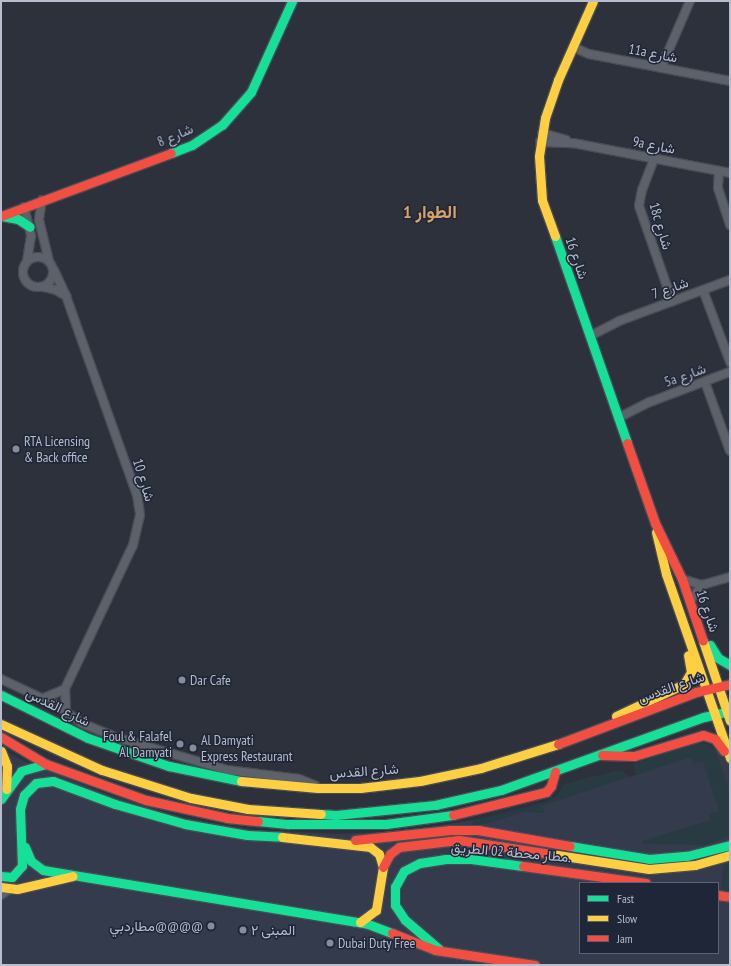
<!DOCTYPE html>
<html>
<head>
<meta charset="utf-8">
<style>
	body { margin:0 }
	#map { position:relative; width:731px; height:966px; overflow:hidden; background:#2c313c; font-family:"PT Sans Narrow",Vazirmatn,sans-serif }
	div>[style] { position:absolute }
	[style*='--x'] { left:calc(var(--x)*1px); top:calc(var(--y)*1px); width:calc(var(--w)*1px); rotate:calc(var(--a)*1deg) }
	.airport>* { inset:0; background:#333b4c }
	.green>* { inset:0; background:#293b42 }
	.roads { filter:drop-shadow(1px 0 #484c55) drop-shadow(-1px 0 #484c55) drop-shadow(0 1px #484c55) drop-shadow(0 -1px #484c55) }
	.street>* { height:8px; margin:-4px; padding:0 4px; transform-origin:4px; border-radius:4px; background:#5d6169 }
	.street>.ring { margin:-4px; padding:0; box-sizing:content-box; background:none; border:8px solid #5d6169; border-radius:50% }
	.fast>* { height:9px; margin:-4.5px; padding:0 4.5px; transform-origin:4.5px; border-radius:4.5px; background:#16e098 }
	.slow>* { height:9px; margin:-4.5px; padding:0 4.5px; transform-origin:4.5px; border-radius:4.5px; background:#ffcf43 }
	.jam>* { height:9px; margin:-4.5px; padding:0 4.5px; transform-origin:4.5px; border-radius:4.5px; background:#f24e42 }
	.dots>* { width:11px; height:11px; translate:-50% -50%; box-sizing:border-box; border:2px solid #1f2637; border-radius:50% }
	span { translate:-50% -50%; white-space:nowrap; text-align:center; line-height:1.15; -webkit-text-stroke:3px #1f2637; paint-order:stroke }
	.street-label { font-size:14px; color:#b7bdcc }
	.poi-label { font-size:14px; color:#b7bdcc }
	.left { translate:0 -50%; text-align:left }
	.right { translate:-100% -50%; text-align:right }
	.district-label { font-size:18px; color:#d7a367; font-weight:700 }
	.frame { position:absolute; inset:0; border:2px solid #b7bdcc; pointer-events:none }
	.legend { position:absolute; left:579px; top:882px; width:140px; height:72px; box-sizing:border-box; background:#1f2637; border:1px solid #5c6273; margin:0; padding:5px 7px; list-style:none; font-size:12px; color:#b7bdcc }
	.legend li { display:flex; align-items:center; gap:8px; height:20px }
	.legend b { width:20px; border:1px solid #5c6273 }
</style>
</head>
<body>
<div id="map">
	<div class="airport">
		<div style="clip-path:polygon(evenodd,730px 744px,730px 965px,1px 965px,1px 749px,26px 762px,110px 795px,185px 818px,256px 830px,341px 834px,402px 831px,500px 816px,549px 801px,557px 796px,565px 784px,616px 771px,623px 772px,629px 777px,730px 744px,580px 883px,718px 883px,718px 953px,580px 953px,580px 883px)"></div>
	</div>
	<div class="green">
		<div style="clip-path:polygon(696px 743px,708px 744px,716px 752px,730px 792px,730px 836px,706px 845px,643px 844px,642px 841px,710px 820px,709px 814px,719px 811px,703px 761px,693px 764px,691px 757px,636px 775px,633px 764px)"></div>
		<div style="clip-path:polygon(616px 771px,623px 772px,628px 777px,542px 806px,544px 813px,525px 812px,485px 824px,472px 825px,473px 821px,549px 801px,557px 796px,565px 784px)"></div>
		<div style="clip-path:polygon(730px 863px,730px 892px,721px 890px,724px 865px)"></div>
	</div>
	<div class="roads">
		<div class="street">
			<div style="--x:573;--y:47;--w:17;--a:24"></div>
			<div style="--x:589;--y:54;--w:144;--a:10.8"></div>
			<div style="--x:661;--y:68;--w:73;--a:-66.6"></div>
			<div style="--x:542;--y:133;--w:25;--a:16"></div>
			<div style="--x:540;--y:142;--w:33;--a:2"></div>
			<div style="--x:573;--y:143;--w:160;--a:10.8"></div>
			<div style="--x:654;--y:159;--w:33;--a:111"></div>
			<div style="--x:642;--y:190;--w:16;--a:101"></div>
			<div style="--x:639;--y:206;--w:101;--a:70.8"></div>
			<div style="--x:719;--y:172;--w:16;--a:94"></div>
			<div style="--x:718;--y:188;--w:39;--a:72"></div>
			<div style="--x:42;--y:200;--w:20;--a:99"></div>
			<div style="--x:39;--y:220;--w:42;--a:76.3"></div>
			<div style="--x:24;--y:207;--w:30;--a:76"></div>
			<div style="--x:31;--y:236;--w:26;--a:99"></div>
			<div class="ring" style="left:23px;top:257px;width:22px;height:22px"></div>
			<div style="--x:54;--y:270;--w:29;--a:65"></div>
			<div style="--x:66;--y:296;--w:211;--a:70.4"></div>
			<div style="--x:137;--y:495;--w:20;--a:81"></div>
			<div style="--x:140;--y:515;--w:31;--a:103"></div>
			<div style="--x:133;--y:545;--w:159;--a:115.3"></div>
			<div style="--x:65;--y:689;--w:22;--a:87"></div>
			<div style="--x:44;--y:287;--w:12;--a:14"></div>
			<div style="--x:56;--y:290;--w:12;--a:31"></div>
			<div style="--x:703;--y:290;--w:77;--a:69.4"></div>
			<div style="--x:590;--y:336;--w:33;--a:-27"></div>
			<div style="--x:619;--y:321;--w:118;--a:-20.3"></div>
			<div style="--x:705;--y:382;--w:73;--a:70.1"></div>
			<div style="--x:618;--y:418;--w:36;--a:-27"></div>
			<div style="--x:650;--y:402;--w:85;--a:-20.6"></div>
			<div style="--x:682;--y:579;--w:21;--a:17"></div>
			<div style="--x:702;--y:585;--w:29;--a:-16"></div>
			<div style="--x:690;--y:601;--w:20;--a:-53"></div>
			<div style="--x:1;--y:679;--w:63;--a:25.3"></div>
			<div style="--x:58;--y:706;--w:29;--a:36"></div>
			<div style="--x:81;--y:723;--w:37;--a:22"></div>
			<div style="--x:115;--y:737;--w:117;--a:16.4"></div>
			<div style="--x:227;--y:770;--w:73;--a:7.1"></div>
			<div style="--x:299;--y:779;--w:18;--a:22"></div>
			<div style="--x:44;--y:698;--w:23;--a:-23"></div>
			<div style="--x:1;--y:895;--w:11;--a:-34"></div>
		</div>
		<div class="fast">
			<div style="--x:171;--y:153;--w:22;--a:-21"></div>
			<div style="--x:192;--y:145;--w:36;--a:-34"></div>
			<div style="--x:222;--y:125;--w:44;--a:-48.7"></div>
			<div style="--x:251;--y:92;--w:100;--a:-65.7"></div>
			<div style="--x:2;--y:216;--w:16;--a:11"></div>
			<div style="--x:18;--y:219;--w:14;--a:34"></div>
			<div style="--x:555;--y:236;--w:219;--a:70.8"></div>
			<div style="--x:710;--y:645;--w:15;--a:58"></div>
			<div style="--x:718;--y:658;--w:14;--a:30"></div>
			<div style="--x:1;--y:695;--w:97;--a:26.3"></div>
			<div style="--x:88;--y:738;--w:86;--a:19.1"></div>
			<div style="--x:169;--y:766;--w:74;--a:11.8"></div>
			<div style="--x:1;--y:799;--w:34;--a:-54"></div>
			<div style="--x:21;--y:771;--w:26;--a:-16"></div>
			<div style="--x:321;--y:814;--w:15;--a:4"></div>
			<div style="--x:336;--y:815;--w:100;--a:-5.8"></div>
			<div style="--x:435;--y:805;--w:68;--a:-12.8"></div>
			<div style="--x:501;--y:790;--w:216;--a:-19.8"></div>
			<div style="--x:704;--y:717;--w:27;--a:-13"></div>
			<div style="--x:258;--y:821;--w:30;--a:6"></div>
			<div style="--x:288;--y:824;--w:98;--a:0"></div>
			<div style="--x:386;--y:824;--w:68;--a:-7.7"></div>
			<div style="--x:570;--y:846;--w:80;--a:9.3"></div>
			<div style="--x:649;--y:859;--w:38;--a:-5"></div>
			<div style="--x:687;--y:856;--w:44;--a:-14.3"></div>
			<div style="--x:25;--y:847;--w:15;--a:67"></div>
			<div style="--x:31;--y:861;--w:15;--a:37"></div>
			<div style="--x:43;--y:870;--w:329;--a:9.4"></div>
			<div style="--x:368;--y:924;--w:26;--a:21"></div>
			<div style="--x:1;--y:876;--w:11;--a:5"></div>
			<div style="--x:12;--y:877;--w:15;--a:-48"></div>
			<div style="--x:22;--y:866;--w:57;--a:-92"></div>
			<div style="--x:20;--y:809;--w:15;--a:-74"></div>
			<div style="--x:24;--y:795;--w:17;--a:-45"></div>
			<div style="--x:36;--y:783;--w:17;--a:-7"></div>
			<div style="--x:53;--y:781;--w:66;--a:20.4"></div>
			<div style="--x:115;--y:804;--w:73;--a:15.9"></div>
			<div style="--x:185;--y:824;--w:63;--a:10.1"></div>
			<div style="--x:247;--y:835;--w:35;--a:3"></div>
			<div style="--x:439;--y:949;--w:45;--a:-139.5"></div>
			<div style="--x:405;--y:920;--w:18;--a:-124"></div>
			<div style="--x:395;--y:905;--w:18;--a:-90"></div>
			<div style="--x:395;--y:887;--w:18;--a:-61"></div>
			<div style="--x:404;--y:871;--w:18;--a:-27"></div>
			<div style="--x:420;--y:863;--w:26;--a:-9"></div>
			<div style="--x:446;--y:859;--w:25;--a:0"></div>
			<div style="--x:471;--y:859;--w:52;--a:7.7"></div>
		</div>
		<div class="slow">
			<div style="--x:555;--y:236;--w:38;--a:-110"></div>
			<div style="--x:542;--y:200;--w:44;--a:-93.9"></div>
			<div style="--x:539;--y:156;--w:38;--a:-81"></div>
			<div style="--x:545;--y:118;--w:40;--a:-71.1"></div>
			<div style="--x:558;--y:80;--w:86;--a:-66.1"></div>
			<div style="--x:656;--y:532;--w:43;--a:76.6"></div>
			<div style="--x:666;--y:574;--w:195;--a:70.8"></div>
			<div style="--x:703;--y:641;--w:84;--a:71.4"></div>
			<div style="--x:616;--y:716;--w:75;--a:-25.2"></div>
			<div style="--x:684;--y:684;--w:14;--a:-60"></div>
			<div style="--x:691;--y:672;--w:17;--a:-100"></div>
			<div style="--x:1;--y:724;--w:111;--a:24.5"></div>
			<div style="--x:102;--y:770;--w:93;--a:17.5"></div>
			<div style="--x:191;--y:798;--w:58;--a:10.9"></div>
			<div style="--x:248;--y:809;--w:73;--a:3.9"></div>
			<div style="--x:1;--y:751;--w:16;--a:68"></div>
			<div style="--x:7;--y:766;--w:23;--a:92"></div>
			<div style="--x:241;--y:781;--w:77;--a:5.2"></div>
			<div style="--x:318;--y:788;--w:42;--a:0"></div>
			<div style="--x:360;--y:788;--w:60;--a:-6.7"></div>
			<div style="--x:420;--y:781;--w:62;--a:-12"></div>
			<div style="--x:481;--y:768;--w:81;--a:-17.3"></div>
			<div style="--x:282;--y:837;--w:89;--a:6.5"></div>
			<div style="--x:370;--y:847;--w:11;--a:38"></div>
			<div style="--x:379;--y:854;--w:14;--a:73"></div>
			<div style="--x:383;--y:867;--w:44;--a:99.2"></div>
			<div style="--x:376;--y:910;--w:20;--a:143"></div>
			<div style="--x:551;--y:854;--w:99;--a:8.7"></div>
			<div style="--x:649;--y:869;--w:46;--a:-5"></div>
			<div style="--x:695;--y:865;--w:36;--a:-16"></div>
			<div style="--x:1;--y:887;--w:16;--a:7"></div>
			<div style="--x:17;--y:889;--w:57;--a:-13.1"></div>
		</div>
		<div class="jam">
			<div style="--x:1;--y:216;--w:181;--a:-20.3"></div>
			<div style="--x:627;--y:443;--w:85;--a:70.7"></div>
			<div style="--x:655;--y:523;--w:62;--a:64.3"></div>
			<div style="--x:682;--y:579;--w:65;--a:71.3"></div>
			<div style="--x:1;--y:737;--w:52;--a:31"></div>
			<div style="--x:46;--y:764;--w:106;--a:19.8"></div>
			<div style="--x:146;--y:800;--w:83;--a:12.5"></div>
			<div style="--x:227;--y:818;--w:31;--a:6"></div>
			<div style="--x:558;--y:744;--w:147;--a:-20.6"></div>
			<div style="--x:696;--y:692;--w:35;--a:-13"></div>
			<div style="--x:602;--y:755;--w:32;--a:2"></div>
			<div style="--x:634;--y:756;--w:72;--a:-16.9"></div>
			<div style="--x:703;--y:735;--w:13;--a:18"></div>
			<div style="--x:715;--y:739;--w:15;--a:53"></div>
			<div style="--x:453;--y:815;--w:96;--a:-13.9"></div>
			<div style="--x:546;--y:792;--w:8;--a:-50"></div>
			<div style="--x:551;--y:786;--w:15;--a:-74"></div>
			<div style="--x:355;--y:840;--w:96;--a:-6"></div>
			<div style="--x:450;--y:830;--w:28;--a:0"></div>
			<div style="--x:478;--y:830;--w:93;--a:9.9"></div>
			<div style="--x:523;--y:866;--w:124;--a:7.9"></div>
			<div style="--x:383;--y:867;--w:15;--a:-62"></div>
			<div style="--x:390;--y:854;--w:11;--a:-38"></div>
			<div style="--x:399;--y:847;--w:60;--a:-6.7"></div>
			<div style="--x:459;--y:840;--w:93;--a:8.7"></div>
			<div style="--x:718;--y:895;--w:12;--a:9"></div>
			<div style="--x:392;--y:933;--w:46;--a:21.6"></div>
			<div style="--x:435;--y:950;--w:101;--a:8.5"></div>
		</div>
	</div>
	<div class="dots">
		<div style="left:16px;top:449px;background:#868c9a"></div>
		<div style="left:182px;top:680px;background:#868c9a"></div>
		<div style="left:180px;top:744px;background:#868c9a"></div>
		<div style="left:193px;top:748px;background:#868c9a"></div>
		<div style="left:211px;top:926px;background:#868c9a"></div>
		<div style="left:243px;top:930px;background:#868c9a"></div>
		<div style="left:330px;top:943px;background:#868c9a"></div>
	</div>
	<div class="street-label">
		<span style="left:653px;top:53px;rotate:11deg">11a شارع</span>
		<span style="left:175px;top:135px;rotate:-23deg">شارع 8</span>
		<span style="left:654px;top:145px;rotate:11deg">9a شارع</span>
		<span style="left:661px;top:226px;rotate:73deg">18c شارع</span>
		<span style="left:577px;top:258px;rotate:71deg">شارع 16</span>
		<span style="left:670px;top:288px;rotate:-20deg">شارع 7</span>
		<span style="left:685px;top:375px;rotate:-20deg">5a شارع</span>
		<span style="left:144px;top:480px;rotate:73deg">شارع 10</span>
		<span style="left:708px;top:611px;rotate:71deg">شارع 16</span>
		<span style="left:671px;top:687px;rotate:-19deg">شارع القدس</span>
		<span style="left:58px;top:707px;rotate:26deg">شارع القدس</span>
		<span style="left:364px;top:771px;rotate:-4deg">شارع القدس</span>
		<span style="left:511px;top:852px;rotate:5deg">مطار محطة 02 الطريق.</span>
	</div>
	<div class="poi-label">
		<span class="left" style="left:24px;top:449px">RTA Licensing<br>&amp; Back office</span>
		<span class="left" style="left:190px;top:680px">Dar Cafe</span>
		<span class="right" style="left:172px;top:744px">Foul &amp; Falafel<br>Al Damyati</span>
		<span class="left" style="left:201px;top:748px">Al Damyati<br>Express Restaurant</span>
		<span class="right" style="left:203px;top:926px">مطاردبي@@@@</span>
		<span class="left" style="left:251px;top:930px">المبنى ٢</span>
		<span class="left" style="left:338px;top:943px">Dubai Duty Free</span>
	</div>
	<div class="district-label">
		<span style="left:430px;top:212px">الطوار 1</span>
	</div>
	<div class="frame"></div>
	<ul class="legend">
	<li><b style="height:5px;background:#16e098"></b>Fast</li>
	<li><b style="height:5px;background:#ffcf43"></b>Slow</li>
	<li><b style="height:5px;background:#f24e42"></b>Jam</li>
	</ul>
</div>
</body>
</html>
